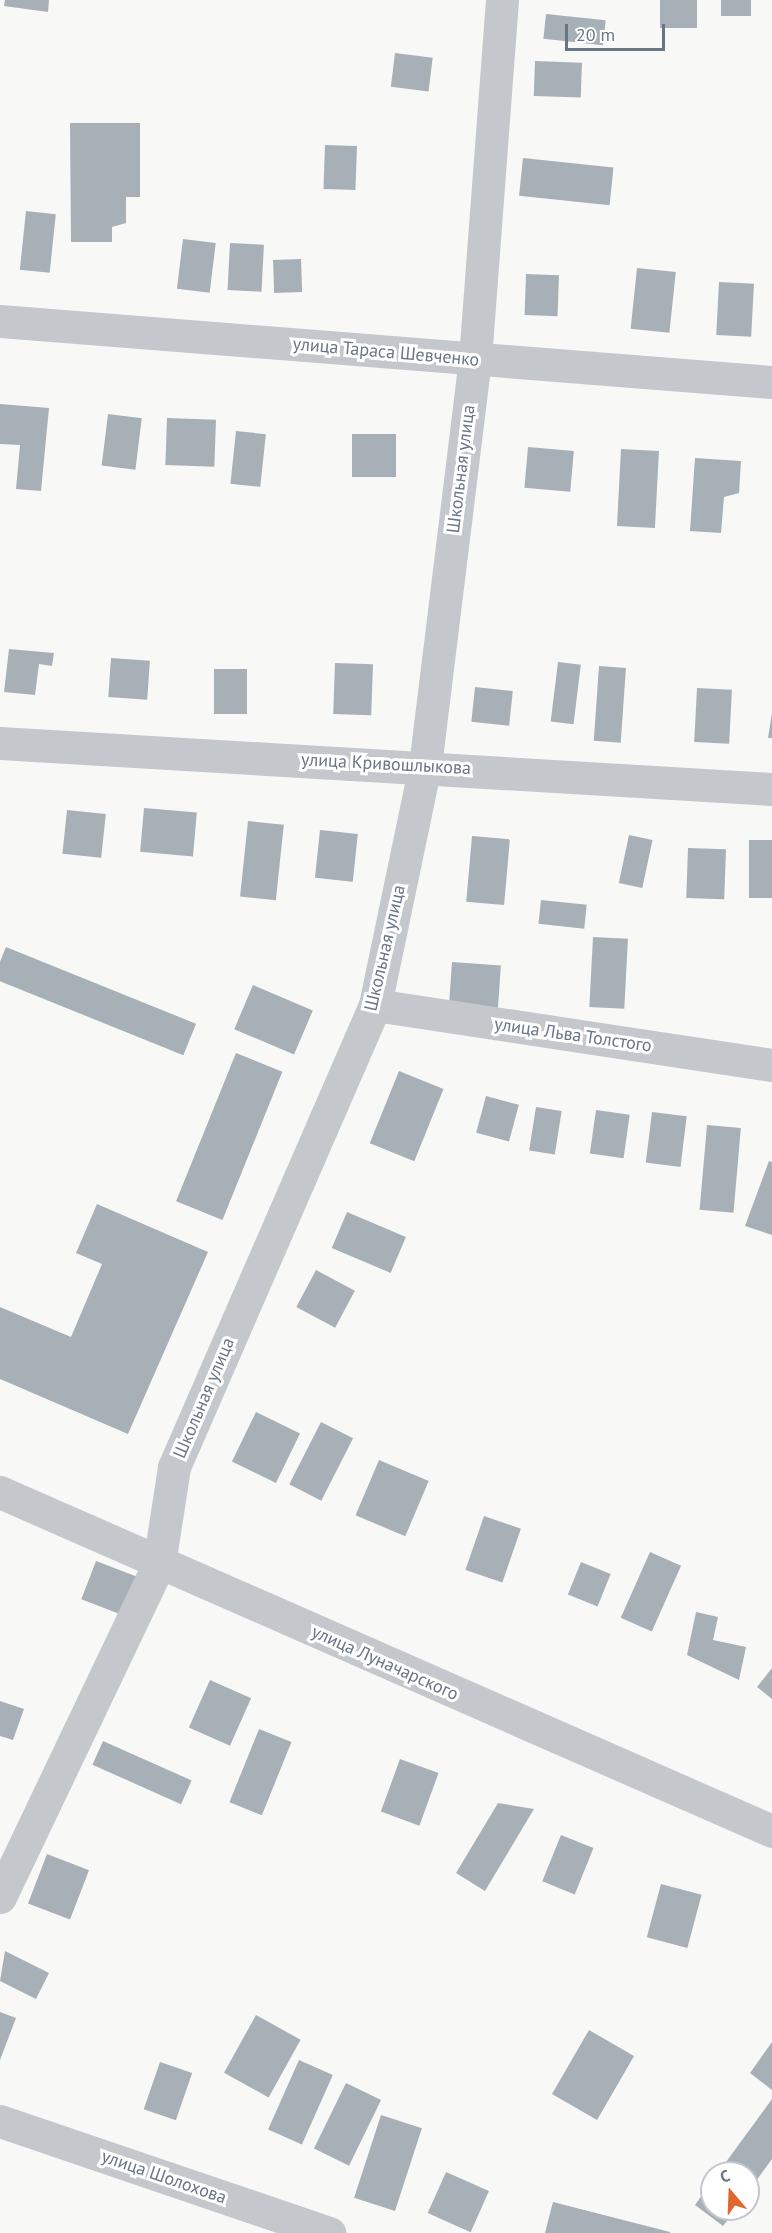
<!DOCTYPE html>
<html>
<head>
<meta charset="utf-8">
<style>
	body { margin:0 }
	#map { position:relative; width:772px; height:2233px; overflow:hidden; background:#f8f8f6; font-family:"PT Sans",sans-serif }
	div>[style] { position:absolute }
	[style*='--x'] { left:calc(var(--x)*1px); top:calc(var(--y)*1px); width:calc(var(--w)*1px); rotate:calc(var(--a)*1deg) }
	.building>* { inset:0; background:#a8b0b7; transform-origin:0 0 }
	.minor>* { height:33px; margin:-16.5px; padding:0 16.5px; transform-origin:16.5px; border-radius:16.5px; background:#c4c7cb }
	span { translate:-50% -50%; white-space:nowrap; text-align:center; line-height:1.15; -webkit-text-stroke:6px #fff; paint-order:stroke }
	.street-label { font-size:18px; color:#687686 }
	.north { position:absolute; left:700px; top:2161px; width:60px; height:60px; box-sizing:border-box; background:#fff; border:2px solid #c3c8cf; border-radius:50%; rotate:341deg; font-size:16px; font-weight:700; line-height:24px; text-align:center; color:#687686 }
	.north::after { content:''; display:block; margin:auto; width:21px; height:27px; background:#e0682e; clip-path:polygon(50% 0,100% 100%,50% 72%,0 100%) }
	.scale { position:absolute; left:565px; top:24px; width:100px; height:27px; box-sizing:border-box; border:3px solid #687686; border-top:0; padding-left:8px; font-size:18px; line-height:21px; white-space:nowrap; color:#687686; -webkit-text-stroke:4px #fff; paint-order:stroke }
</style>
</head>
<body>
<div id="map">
	<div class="building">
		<div style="clip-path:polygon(5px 0,49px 0,48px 12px,4px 6px)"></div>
		<div style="left:660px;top:0;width:37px;height:28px"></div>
		<div style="left:721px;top:0;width:30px;height:16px"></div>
		<div style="left:546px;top:14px;width:60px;height:25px;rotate:6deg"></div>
		<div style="left:395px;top:53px;width:38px;height:34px;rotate:7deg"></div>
		<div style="left:535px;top:61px;width:47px;height:35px;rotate:2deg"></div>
		<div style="clip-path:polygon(70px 123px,140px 123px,140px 197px,126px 197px,126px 223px,112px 227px,112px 242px,71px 242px)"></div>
		<div style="left:325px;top:145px;width:32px;height:44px;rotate:2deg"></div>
		<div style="left:523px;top:158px;width:91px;height:38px;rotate:6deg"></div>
		<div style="left:26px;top:211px;width:30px;height:59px;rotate:6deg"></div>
		<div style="left:183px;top:239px;width:33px;height:50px;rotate:7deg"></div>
		<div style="left:230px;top:243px;width:34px;height:47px;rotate:3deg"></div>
		<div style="left:301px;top:259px;width:33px;height:28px;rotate:88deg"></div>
		<div style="left:637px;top:268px;width:39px;height:61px;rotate:6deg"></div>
		<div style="left:526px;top:274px;width:33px;height:41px;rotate:2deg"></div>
		<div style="left:719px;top:282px;width:35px;height:53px;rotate:3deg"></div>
		<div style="clip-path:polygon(0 404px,49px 408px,41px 491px,16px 489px,20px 445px,0 444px)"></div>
		<div style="left:108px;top:414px;width:34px;height:52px;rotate:7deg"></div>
		<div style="left:167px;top:418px;width:49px;height:47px;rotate:2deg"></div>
		<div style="left:236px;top:431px;width:30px;height:53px;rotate:6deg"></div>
		<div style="left:352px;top:434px;width:44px;height:43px"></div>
		<div style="left:528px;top:447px;width:46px;height:41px;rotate:5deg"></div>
		<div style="left:621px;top:449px;width:38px;height:77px;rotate:3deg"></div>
		<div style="clip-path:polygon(695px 458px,741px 461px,739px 493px,724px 497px,721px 533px,690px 531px)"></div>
		<div style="clip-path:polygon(9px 649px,54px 653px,52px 666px,39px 664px,35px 695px,4px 692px)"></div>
		<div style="left:111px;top:658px;width:39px;height:39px;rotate:4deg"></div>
		<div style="left:558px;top:662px;width:23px;height:60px;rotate:7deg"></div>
		<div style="left:335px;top:663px;width:38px;height:51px;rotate:2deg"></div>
		<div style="left:599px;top:666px;width:27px;height:75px;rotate:4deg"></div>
		<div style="left:214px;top:669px;width:33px;height:45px"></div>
		<div style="left:475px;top:687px;width:38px;height:35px;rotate:6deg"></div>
		<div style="left:697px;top:688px;width:35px;height:54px;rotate:3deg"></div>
		<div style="clip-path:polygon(772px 713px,772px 738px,768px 738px)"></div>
		<div style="left:144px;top:808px;width:53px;height:44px;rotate:5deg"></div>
		<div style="left:67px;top:810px;width:39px;height:44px;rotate:6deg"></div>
		<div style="left:248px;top:821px;width:36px;height:76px;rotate:6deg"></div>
		<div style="left:320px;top:830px;width:38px;height:48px;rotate:6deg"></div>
		<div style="left:629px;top:835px;width:24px;height:49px;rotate:12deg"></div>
		<div style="left:472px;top:836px;width:38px;height:66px;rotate:5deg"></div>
		<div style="left:749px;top:840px;width:23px;height:58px"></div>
		<div style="left:688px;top:848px;width:38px;height:50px;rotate:2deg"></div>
		<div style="left:541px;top:900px;width:46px;height:24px;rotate:6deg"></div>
		<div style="left:593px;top:937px;width:35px;height:70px;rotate:3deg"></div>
		<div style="left:6px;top:947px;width:205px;height:34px;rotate:22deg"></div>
		<div style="left:452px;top:962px;width:49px;height:43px;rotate:4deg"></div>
		<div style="left:253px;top:985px;width:65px;height:48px;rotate:23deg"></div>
		<div style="left:236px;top:1053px;width:50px;height:160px;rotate:22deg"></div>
		<div style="left:399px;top:1071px;width:48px;height:78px;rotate:22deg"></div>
		<div style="left:486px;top:1096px;width:34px;height:38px;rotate:15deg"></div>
		<div style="left:536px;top:1107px;width:26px;height:44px;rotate:9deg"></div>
		<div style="left:596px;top:1110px;width:34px;height:44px;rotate:8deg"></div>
		<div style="left:652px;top:1112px;width:35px;height:51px;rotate:7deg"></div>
		<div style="left:707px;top:1125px;width:34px;height:85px;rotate:5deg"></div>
		<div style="clip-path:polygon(769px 1161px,772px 1162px,772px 1235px,745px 1226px)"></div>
		<div style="clip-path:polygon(97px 1204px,208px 1252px,128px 1434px,0 1379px,0 1307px,71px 1337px,102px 1264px,76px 1253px)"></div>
		<div style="left:347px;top:1212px;width:64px;height:39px;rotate:23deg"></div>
		<div style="left:316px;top:1270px;width:44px;height:42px;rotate:28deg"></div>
		<div style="left:256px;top:1412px;width:49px;height:55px;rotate:26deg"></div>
		<div style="left:321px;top:1422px;width:36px;height:70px;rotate:27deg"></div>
		<div style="left:379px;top:1460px;width:54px;height:60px;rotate:23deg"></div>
		<div style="left:484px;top:1516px;width:39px;height:57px;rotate:19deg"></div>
		<div style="left:650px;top:1552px;width:34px;height:72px;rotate:24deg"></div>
		<div style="left:96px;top:1561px;width:44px;height:41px;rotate:21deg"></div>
		<div style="left:581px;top:1562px;width:32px;height:35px;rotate:22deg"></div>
		<div style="clip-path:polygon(696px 1612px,718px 1617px,713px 1640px,746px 1647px,739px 1680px,687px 1655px)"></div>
		<div style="clip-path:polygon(772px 1668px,772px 1699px,757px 1687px)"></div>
		<div style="left:210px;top:1680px;width:45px;height:52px;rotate:24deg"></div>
		<div style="clip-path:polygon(0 1701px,24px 1709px,13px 1740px,0 1736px)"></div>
		<div style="left:259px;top:1729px;width:35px;height:79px;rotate:22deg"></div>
		<div style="left:103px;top:1741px;width:97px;height:26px;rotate:24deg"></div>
		<div style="left:400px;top:1759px;width:41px;height:56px;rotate:20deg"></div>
		<div style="clip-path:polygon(498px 1803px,534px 1809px,485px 1891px,456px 1873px)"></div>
		<div style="left:561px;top:1835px;width:35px;height:50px;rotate:22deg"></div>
		<div style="left:47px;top:1854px;width:45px;height:53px;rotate:21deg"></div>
		<div style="left:661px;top:1884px;width:42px;height:55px;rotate:15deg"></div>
		<div style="clip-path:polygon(5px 1951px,49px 1973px,36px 1999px,0 1981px)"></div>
		<div style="clip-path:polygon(0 2012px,16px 2018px,0 2060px)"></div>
		<div style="left:256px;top:2015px;width:51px;height:66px;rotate:29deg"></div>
		<div style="left:589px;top:2030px;width:52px;height:74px;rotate:30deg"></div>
		<div style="clip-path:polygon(772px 2042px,772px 2090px,750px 2073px)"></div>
		<div style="left:299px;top:2060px;width:37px;height:76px;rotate:24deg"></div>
		<div style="left:160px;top:2062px;width:34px;height:50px;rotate:19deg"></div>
		<div style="left:346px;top:2083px;width:39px;height:73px;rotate:26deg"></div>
		<div style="clip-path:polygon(772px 2099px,772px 2159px,748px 2192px,748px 2173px,718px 2173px)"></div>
		<div style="left:381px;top:2115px;width:43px;height:87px;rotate:18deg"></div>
		<div style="left:446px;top:2172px;width:47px;height:45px;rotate:24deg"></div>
		<div style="clip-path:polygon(712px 2181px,712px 2209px,736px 2209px,723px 2226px,695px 2205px)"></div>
		<div style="clip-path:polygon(553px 2202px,670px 2232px,670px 2233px,545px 2233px)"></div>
	</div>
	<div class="minor">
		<div style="--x:0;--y:321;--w:774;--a:4.52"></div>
		<div style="--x:0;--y:743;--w:773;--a:3.41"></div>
		<div style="--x:375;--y:1005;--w:402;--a:8.6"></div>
		<div style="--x:0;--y:1492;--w:843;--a:23.71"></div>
		<div style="--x:0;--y:1897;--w:369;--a:-64.5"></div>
		<div style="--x:159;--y:1564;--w:98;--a:-81.2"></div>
		<div style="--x:174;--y:1467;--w:504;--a:-66.49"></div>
		<div style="--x:375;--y:1005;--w:244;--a:-78.2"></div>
		<div style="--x:425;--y:766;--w:410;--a:-83"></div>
		<div style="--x:475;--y:359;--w:360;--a:-85.7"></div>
		<div style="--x:0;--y:2121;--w:348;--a:18.8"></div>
	</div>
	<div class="street-label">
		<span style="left:386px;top:352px;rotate:5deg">улица Тараса Шевченко</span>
		<span style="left:461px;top:469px;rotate:-83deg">Школьная улица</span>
		<span style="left:386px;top:764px;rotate:3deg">улица Кривошлыкова</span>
		<span style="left:385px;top:948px;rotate:-77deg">Школьная улица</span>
		<span style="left:573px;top:1035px;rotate:8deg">улица Льва Толстого</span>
		<span style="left:204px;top:1398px;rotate:-67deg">Школьная улица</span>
		<span style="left:385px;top:1663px;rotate:24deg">улица Луначарского</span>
		<span style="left:164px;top:2177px;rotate:19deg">улица Шолохова</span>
	</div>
	<div class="north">С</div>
	<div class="scale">20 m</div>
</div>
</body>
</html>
